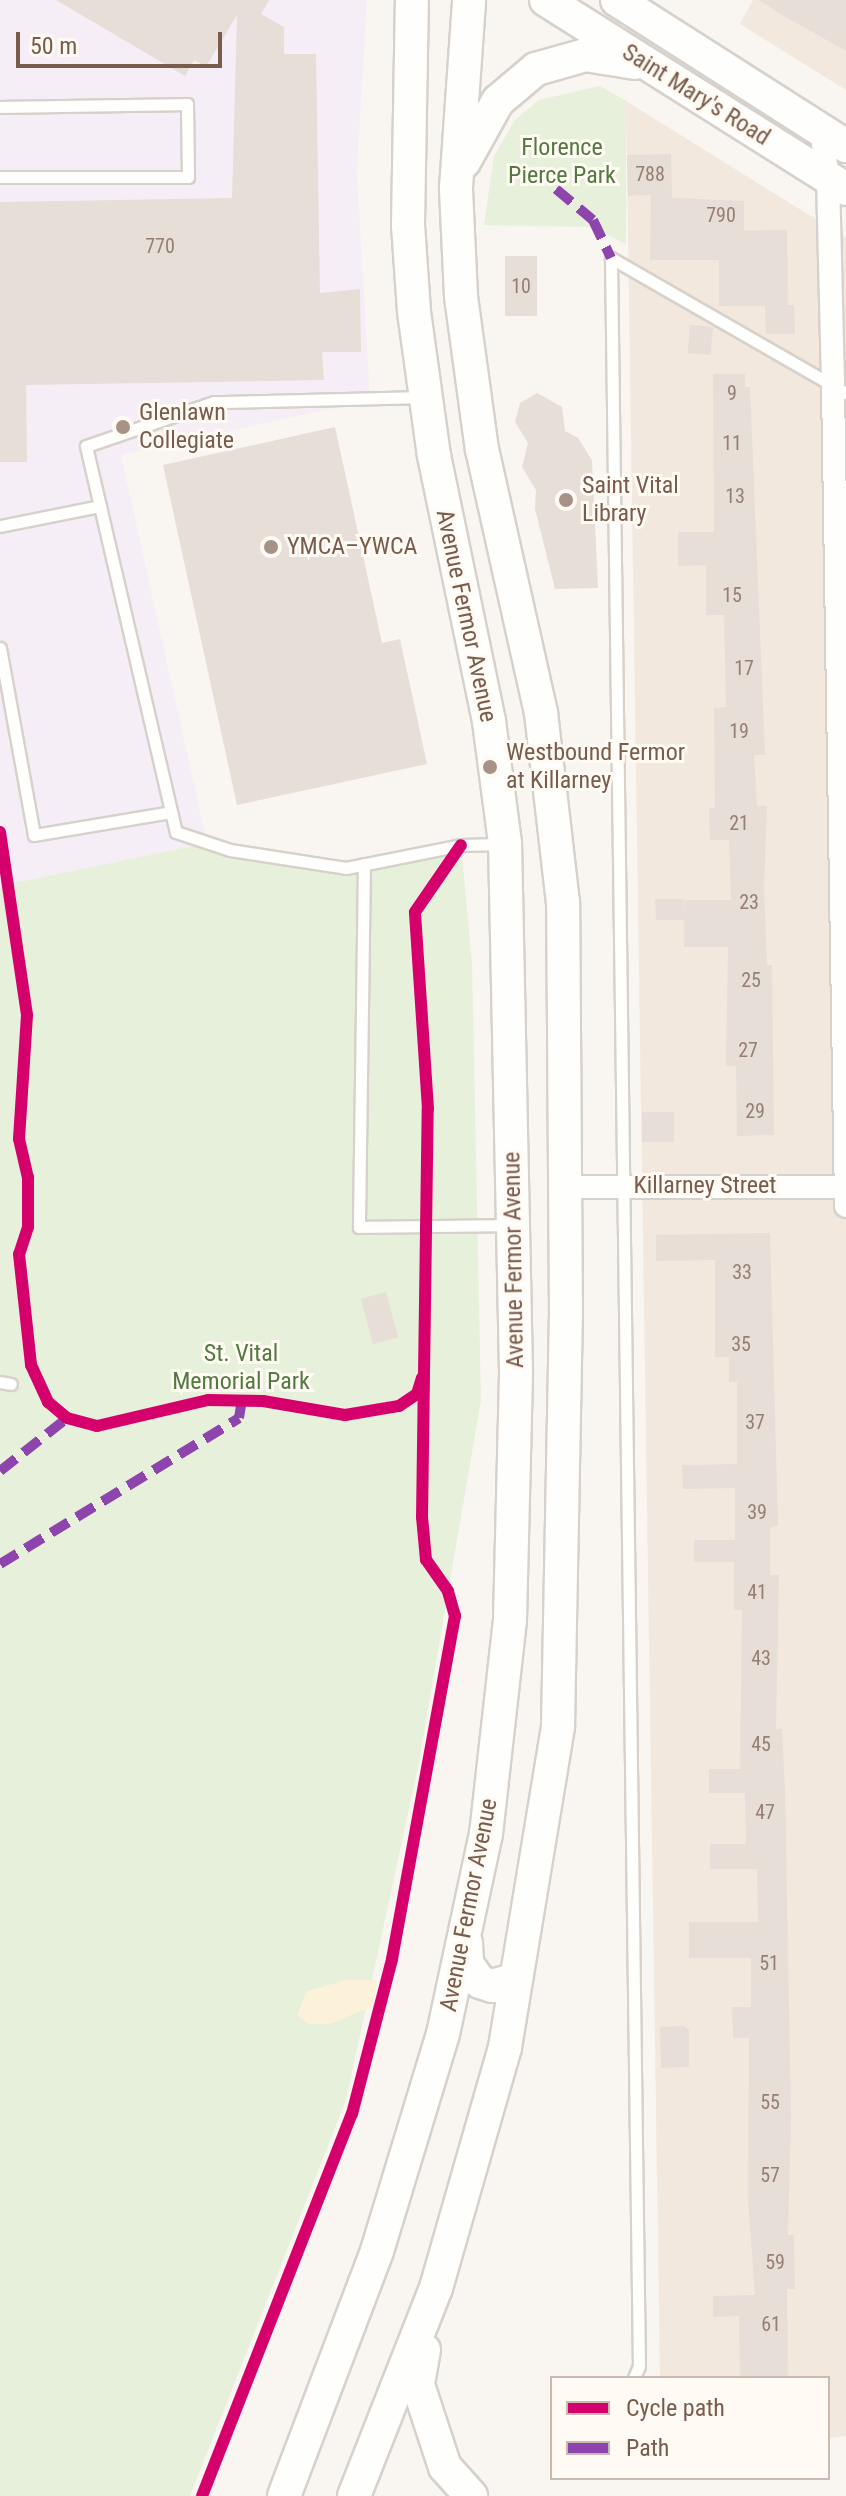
<!DOCTYPE html>
<html>
<head>
<meta charset="utf-8">
<style>
	body { margin:0 }
	#map { position:relative; width:846px; height:2496px; overflow:hidden; background:#f9f5f0; font-family:"Roboto Condensed",sans-serif }
	div>[style] { position:absolute }
	[style*='--x'] { left:calc(var(--x)*1px); top:calc(var(--y)*1px); width:calc(var(--w)*1px); rotate:calc(var(--a)*1deg) }
	.residential>* { inset:0; background:#f2e8de }
	.education>* { inset:0; background:#f6eef6 }
	.green>* { inset:0; background:#e7f0db }
	.sand>* { inset:0; background:#fbf2d9 }
	.building>* { inset:0; background:#e6ded7; transform-origin:0 0 }
	.roads { filter:drop-shadow(2px 0 #d7d1cb) drop-shadow(-2px 0 #d7d1cb) drop-shadow(0 2px #d7d1cb) drop-shadow(0 -2px #d7d1cb) }
	.lane>* { height:11px; margin:-5.5px; padding:0 5.5px; transform-origin:5.5px; border-radius:5.5px; background:#fefefd }
	.street>* { height:22px; margin:-11px; padding:0 11px; transform-origin:11px; border-radius:11px; background:#fefefd }
	.secondary>* { height:32px; margin:-16px; padding:0 16px; transform-origin:16px; border-radius:16px; background:#fefefd }
	.quiet>* { height:10px; margin-top:-5px; transform-origin:0; background:repeating-linear-gradient(90deg,#8e44ad 0 20px,transparent 0 30px) }
	.cycleway>* { height:12px; margin:-6px; padding:0 6px; transform-origin:6px; border-radius:6px; background:#d6006c }
	.dots>* { width:22px; height:22px; translate:-50% -50%; box-sizing:border-box; border:4px solid #fffaf3; border-radius:50% }
	span { translate:-50% -50%; white-space:nowrap; text-align:center; line-height:1.15; -webkit-text-stroke:6px #fffaf3; paint-order:stroke }
	.number-label { font-size:20px; color:#977e72 }
	.number-label span { -webkit-text-stroke-width:0 }
	.street-label { font-size:24px; color:#7a5c4d }
	.park-label { font-size:24px; color:#537a41 }
	.poi-label { font-size:24px; color:#7a5c4d }
	.left { translate:0 -50%; text-align:left }
	.legend { position:absolute; left:550px; top:2376px; width:280px; height:104px; box-sizing:border-box; background:#fffaf3; border:2px solid #cabbb1; margin:0; padding:10px 14px; list-style:none; font-size:24px; color:#7a5c4d }
	.legend li { display:flex; align-items:center; gap:16px; height:40px }
	.legend b { width:40px; border:2px solid #cabbb1 }
	.scale { position:absolute; left:16px; top:32px; width:206px; height:36px; box-sizing:border-box; border:4px solid #7a5c4d; border-top:0; padding-left:10px; font-size:24px; line-height:28px; white-space:nowrap; color:#7a5c4d; -webkit-text-stroke:6px #fffaf3; paint-order:stroke }
</style>
</head>
<body>
<div id="map">
	<div class="residential">
		<div style="clip-path:polygon(753px 0,846px 0,846px 90px,740px 24px)"></div>
		<div style="clip-path:polygon(626px 101px,846px 238px,846px 2436px,828px 2438px,828px 2378px,660px 2378px)"></div>
	</div>
	<div class="education">
		<div style="clip-path:polygon(0 0,367px 0,357px 173px,370px 400px,121px 455px,207px 843px,0 886px)"></div>
	</div>
	<div class="green">
		<div style="clip-path:polygon(600px 86px,626px 101px,626px 244px,592px 227px,484px 225px,494px 156px,515px 120px,539px 100px)"></div>
		<div style="clip-path:polygon(207px 843px,346px 868px,461px 845px,472px 964px,481px 1400px,418px 1767px,346px 2100px,190px 2496px,0 2496px,0 886px)"></div>
	</div>
	<div class="sand">
		<div style="clip-path:polygon(347px 1980px,377px 1980px,373px 2006px,329px 2024px,309px 2024px,297px 2015px,307px 1991px)"></div>
	</div>
	<div class="building">
		<div style="clip-path:polygon(56px 0,269px 0,261px 14px,284px 27px,284px 54px,316px 54px,320px 293px,360px 289px,361px 352px,322px 352px,324px 380px,26px 385px,27px 462px,0 462px,0 202px,232px 198px,237px 15px,206px 67px,194px 60px,185px 76px)"></div>
		<div style="clip-path:polygon(759px 0,846px 0,846px 51px,782px 15px)"></div>
		<div style="clip-path:polygon(671px 154px,672px 198px,744px 201px,744px 231px,787px 230px,788px 305px,794px 305px,795px 334px,766px 334px,765px 306px,719px 306px,719px 260px,650px 260px,651px 195px,628px 196px,627px 155px)"></div>
		<div style="left:505px;top:256px;width:32px;height:60px"></div>
		<div style="left:690px;top:325px;width:23px;height:28px;rotate:5deg"></div>
		<div style="clip-path:polygon(713px 374px,745px 374px,745px 387px,750px 387px,765px 755px,754px 755px,757px 806px,767px 806px,764px 887px,767px 965px,772px 965px,774px 1135px,737px 1136px,736px 1066px,726px 1066px,728px 947px,684px 947px,684px 920px,656px 920px,655px 899px,683px 899px,684px 916px,684px 900px,731px 900px,729px 840px,710px 840px,709px 808px,715px 808px,714px 708px,726px 707px,724px 615px,706px 615px,706px 565px,678px 566px,678px 532px,714px 532px)"></div>
		<div style="clip-path:polygon(537px 393px,562px 407px,565px 431px,578px 438px,592px 460px,598px 588px,555px 589px,535px 509px,536px 490px,522px 467px,528px 443px,515px 422px,520px 403px)"></div>
		<div style="clip-path:polygon(335px 427px,382px 643px,400px 639px,427px 764px,237px 805px,163px 465px)"></div>
		<div style="left:642px;top:1112px;width:32px;height:30px"></div>
		<div style="clip-path:polygon(770px 1233px,778px 1525px,770px 1528px,770px 1575px,779px 1575px,776px 1729px,782px 1729px,785px 1788px,791px 2117px,788px 2235px,794px 2235px,795px 2289px,787px 2289px,788px 2378px,740px 2378px,739px 2316px,713px 2317px,713px 2296px,755px 2295px,748px 2199px,749px 2038px,733px 2038px,732px 2007px,751px 2007px,751px 1958px,689px 1958px,689px 1922px,758px 1922px,757px 1869px,710px 1869px,710px 1844px,746px 1844px,745px 1793px,709px 1793px,709px 1769px,740px 1769px,742px 1610px,734px 1610px,734px 1562px,694px 1562px,694px 1540px,735px 1540px,735px 1488px,683px 1489px,682px 1465px,737px 1464px,737px 1382px,729px 1382px,729px 1357px,715px 1357px,715px 1260px,656px 1261px,656px 1235px)"></div>
		<div style="left:386px;top:1292px;width:47px;height:26px;rotate:75deg"></div>
		<div style="clip-path:polygon(684px 2026px,689px 2030px,689px 2067px,661px 2068px,660px 2027px)"></div>
	</div>
	<div class="roads">
		<div class="lane">
			<div style="--x:0;--y:107;--w:187;--a:-0.9"></div>
			<div style="--x:187;--y:104;--w:73;--a:89.2"></div>
			<div style="--x:188;--y:177;--w:188;--a:180"></div>
			<div style="--x:611;--y:258;--w:2108;--a:89.24"></div>
			<div style="--x:639;--y:2366;--w:13;--a:113"></div>
			<div style="--x:611;--y:258;--w:271;--a:29.9"></div>
			<div style="--x:424;--y:397;--w:210;--a:178.6"></div>
			<div style="--x:214;--y:402;--w:135;--a:161"></div>
			<div style="--x:86;--y:446;--w:396;--a:76.9"></div>
			<div style="--x:176;--y:832;--w:57;--a:18.4"></div>
			<div style="--x:230;--y:850;--w:117;--a:8.8"></div>
			<div style="--x:346;--y:868;--w:117;--a:-11.3"></div>
			<div style="--x:461;--y:845;--w:41;--a:-1.4"></div>
			<div style="--x:0;--y:526;--w:102;--a:-11.3"></div>
			<div style="--x:0;--y:648;--w:190;--a:79.7"></div>
			<div style="--x:34;--y:835;--w:139;--a:-9.5"></div>
			<div style="--x:364;--y:864;--w:363;--a:90.8"></div>
			<div style="--x:359;--y:1227;--w:153;--a:-0.7"></div>
			<div style="--x:0;--y:1382;--w:11;--a:10"></div>
		</div>
		<div class="street">
			<div style="--x:821;--y:131;--w:48;--a:81.5"></div>
			<div style="--x:828;--y:178;--w:207;--a:88.6"></div>
			<div style="--x:833;--y:385;--w:821;--a:89.09"></div>
			<div style="--x:564;--y:1187;--w:282;--a:0"></div>
		</div>
		<div class="secondary">
			<div style="--x:546;--y:0;--w:355;--a:32.2"></div>
			<div style="--x:617;--y:0;--w:272;--a:32.5"></div>
			<div style="--x:464;--y:162;--w:70;--a:-60.9"></div>
			<div style="--x:498;--y:101;--w:50;--a:-40.1"></div>
			<div style="--x:536;--y:69;--w:51;--a:-15.9"></div>
			<div style="--x:585;--y:55;--w:51;--a:9.1"></div>
			<div style="--x:466;--y:1943;--w:21;--a:87"></div>
			<div style="--x:467;--y:1964;--w:22;--a:54"></div>
			<div style="--x:480;--y:1982;--w:13;--a:18"></div>
			<div style="--x:492;--y:1986;--w:25;--a:-16"></div>
			<div style="--x:424;--y:2350;--w:36;--a:100"></div>
			<div style="--x:418;--y:2385;--w:86;--a:71.8"></div>
			<div style="--x:445;--y:2467;--w:39;--a:48"></div>
			<div style="--x:284;--y:2496;--w:262;--a:-69.2"></div>
			<div style="--x:377;--y:2251;--w:227;--a:-73.1"></div>
			<div style="--x:443;--y:2034;--w:205;--a:-77.9"></div>
			<div style="--x:486;--y:1834;--w:215;--a:-83.6"></div>
			<div style="--x:510;--y:1620;--w:249;--a:-88.6"></div>
			<div style="--x:516;--y:1371;--w:528;--a:-91.19"></div>
			<div style="--x:505;--y:843;--w:123;--a:-97.5"></div>
			<div style="--x:489;--y:721;--w:271;--a:-101.7"></div>
			<div style="--x:434;--y:456;--w:146;--a:-97.9"></div>
			<div style="--x:414;--y:311;--w:86;--a:-94"></div>
			<div style="--x:408;--y:225;--w:225;--a:-89"></div>
			<div style="--x:354;--y:2496;--w:224;--a:-68.5"></div>
			<div style="--x:436;--y:2288;--w:251;--a:-74"></div>
			<div style="--x:505;--y:2047;--w:324;--a:-80.6"></div>
			<div style="--x:558;--y:1727;--w:413;--a:-88.9"></div>
			<div style="--x:566;--y:1314;--w:411;--a:-90.4"></div>
			<div style="--x:563;--y:903;--w:191;--a:-96.6"></div>
			<div style="--x:541;--y:713;--w:270;--a:-102.6"></div>
			<div style="--x:482;--y:450;--w:155;--a:-97.8"></div>
			<div style="--x:461;--y:296;--w:108;--a:-92.7"></div>
			<div style="--x:456;--y:188;--w:188;--a:-86"></div>
		</div>
	</div>
	<div class="quiet">
		<div style="--x:556;--y:189;--w:48;--a:40"></div>
		<div style="--x:593;--y:220;--w:42;--a:64.7"></div>
		<div style="--x:0;--y:1471;--w:85;--a:-38.3"></div>
		<div style="--x:0;--y:1564;--w:280;--a:-31.4"></div>
		<div style="--x:239;--y:1418;--w:19;--a:-81"></div>
	</div>
	<div class="cycleway">
		<div style="--x:0;--y:832;--w:185;--a:81.6"></div>
		<div style="--x:27;--y:1015;--w:124;--a:93.7"></div>
		<div style="--x:19;--y:1139;--w:39;--a:77"></div>
		<div style="--x:28;--y:1177;--w:50;--a:90"></div>
		<div style="--x:28;--y:1227;--w:28;--a:108"></div>
		<div style="--x:19;--y:1254;--w:112;--a:83.8"></div>
		<div style="--x:31;--y:1365;--w:41;--a:65.3"></div>
		<div style="--x:48;--y:1402;--w:25;--a:40"></div>
		<div style="--x:67;--y:1418;--w:31;--a:15"></div>
		<div style="--x:97;--y:1426;--w:114;--a:-13.2"></div>
		<div style="--x:208;--y:1400;--w:55;--a:1"></div>
		<div style="--x:263;--y:1401;--w:83;--a:9.7"></div>
		<div style="--x:345;--y:1415;--w:55;--a:-9.5"></div>
		<div style="--x:399;--y:1406;--w:22;--a:-34"></div>
		<div style="--x:417;--y:1394;--w:17;--a:-73"></div>
		<div style="--x:202;--y:2496;--w:410;--a:-68.6"></div>
		<div style="--x:352;--y:2114;--w:160;--a:-75.5"></div>
		<div style="--x:392;--y:1959;--w:349;--a:-79.6"></div>
		<div style="--x:455;--y:1616;--w:26;--a:-106"></div>
		<div style="--x:448;--y:1591;--w:38;--a:-125"></div>
		<div style="--x:426;--y:1560;--w:43;--a:-95.3"></div>
		<div style="--x:422;--y:1517;--w:408;--a:-89.2"></div>
		<div style="--x:428;--y:1109;--w:197;--a:-93.8"></div>
		<div style="--x:415;--y:912;--w:81;--a:-55.5"></div>
	</div>
	<div class="dots">
		<div style="left:123px;top:427px;background:#a69286"></div>
		<div style="left:566px;top:500px;background:#a69286"></div>
		<div style="left:271px;top:547px;background:#a69286"></div>
		<div style="left:490px;top:767px;background:#a69286"></div>
	</div>
	<div class="number-label">
		<span style="left:650px;top:174px">788</span>
		<span style="left:721px;top:215px">790</span>
		<span style="left:160px;top:246px">770</span>
		<span style="left:521px;top:286px">10</span>
		<span style="left:732px;top:393px">9</span>
		<span style="left:732px;top:443px">11</span>
		<span style="left:735px;top:496px">13</span>
		<span style="left:732px;top:595px">15</span>
		<span style="left:744px;top:668px">17</span>
		<span style="left:739px;top:731px">19</span>
		<span style="left:739px;top:823px">21</span>
		<span style="left:749px;top:902px">23</span>
		<span style="left:751px;top:980px">25</span>
		<span style="left:748px;top:1050px">27</span>
		<span style="left:755px;top:1111px">29</span>
		<span style="left:742px;top:1272px">33</span>
		<span style="left:741px;top:1344px">35</span>
		<span style="left:755px;top:1422px">37</span>
		<span style="left:757px;top:1512px">39</span>
		<span style="left:757px;top:1592px">41</span>
		<span style="left:761px;top:1658px">43</span>
		<span style="left:761px;top:1744px">45</span>
		<span style="left:765px;top:1812px">47</span>
		<span style="left:769px;top:1963px">51</span>
		<span style="left:770px;top:2102px">55</span>
		<span style="left:770px;top:2175px">57</span>
		<span style="left:775px;top:2262px">59</span>
		<span style="left:771px;top:2324px">61</span>
	</div>
	<div class="street-label">
		<span style="left:696px;top:95px;rotate:32deg">Saint Mary's Road</span>
		<span style="left:466px;top:616px;rotate:78deg">Avenue Fermor Avenue</span>
		<span style="left:705px;top:1186px">Killarney Street</span>
		<span style="left:514px;top:1260px;rotate:-91deg">Avenue Fermor Avenue</span>
		<span style="left:469px;top:1905px;rotate:-79deg">Avenue Fermor Avenue</span>
	</div>
	<div class="park-label">
		<span style="left:562px;top:162px">Florence<br>Pierce Park</span>
		<span style="left:241px;top:1368px">St. Vital<br>Memorial Park</span>
	</div>
	<div class="poi-label">
		<span class="left" style="left:139px;top:427px">Glenlawn<br>Collegiate</span>
		<span class="left" style="left:582px;top:500px">Saint Vital<br>Library</span>
		<span class="left" style="left:287px;top:547px">YMCA–YWCA</span>
		<span class="left" style="left:506px;top:767px">Westbound Fermor<br>at Killarney</span>
	</div>
	<ul class="legend">
	<li><b style="height:10px;background:#d6006c"></b>Cycle path</li>
	<li><b style="height:10px;background:#8e44ad"></b>Path</li>
	</ul>
	<div class="scale">50 m</div>
</div>
</body>
</html>
